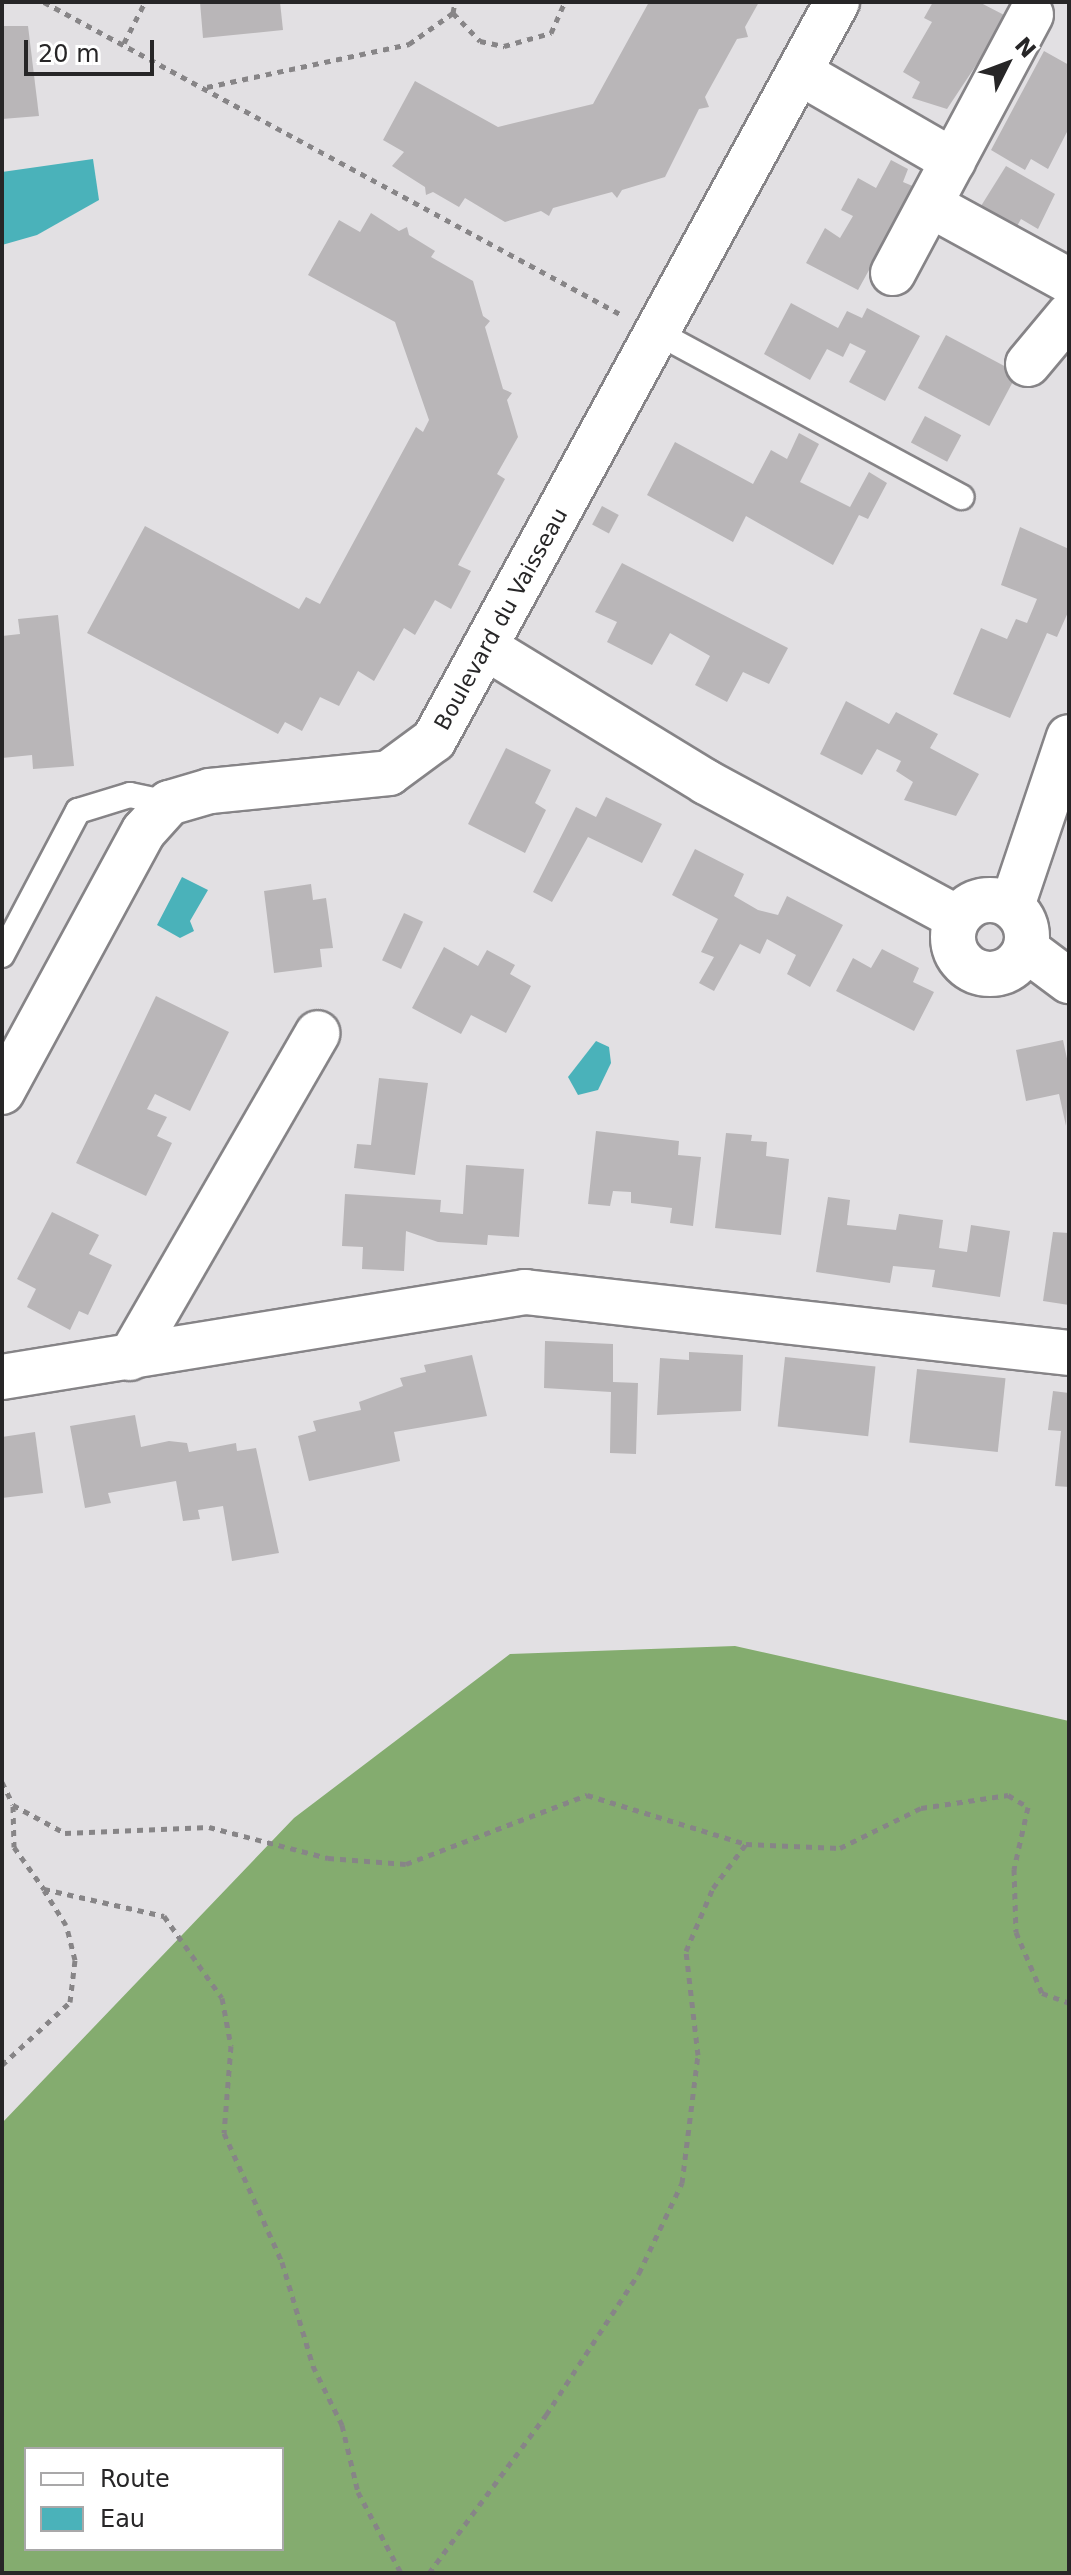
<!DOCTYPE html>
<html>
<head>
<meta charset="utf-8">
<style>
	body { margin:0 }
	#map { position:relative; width:1071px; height:2575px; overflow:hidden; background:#e2e0e3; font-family:"DejaVu Sans",sans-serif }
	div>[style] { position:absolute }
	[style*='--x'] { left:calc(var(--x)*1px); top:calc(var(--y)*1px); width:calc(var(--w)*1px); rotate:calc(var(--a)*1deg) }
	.forest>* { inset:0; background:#84ac6f }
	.water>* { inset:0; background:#4ab2ba }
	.building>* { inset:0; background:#b9b6b8; transform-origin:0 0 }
	.path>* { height:5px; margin-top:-2.5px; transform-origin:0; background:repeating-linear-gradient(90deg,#878587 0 6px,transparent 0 12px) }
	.roads { filter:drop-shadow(2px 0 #868487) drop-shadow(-2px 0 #868487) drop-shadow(0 2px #868487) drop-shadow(0 -2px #868487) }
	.lane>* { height:24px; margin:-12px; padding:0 12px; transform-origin:12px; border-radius:12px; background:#fff }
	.street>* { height:44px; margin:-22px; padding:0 22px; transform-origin:22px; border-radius:22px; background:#fff }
	.street>.ring { margin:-22px; padding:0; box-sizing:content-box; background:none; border:44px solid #fff; border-radius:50% }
	span { translate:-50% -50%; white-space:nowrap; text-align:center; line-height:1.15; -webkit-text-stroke:8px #fff; paint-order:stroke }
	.street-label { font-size:22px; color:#272627 }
	.frame { position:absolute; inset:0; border:4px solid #272627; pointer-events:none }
	.legend { position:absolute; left:24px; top:2447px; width:260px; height:104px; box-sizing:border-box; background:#fff; border:2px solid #a9a8a9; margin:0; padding:10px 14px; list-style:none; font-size:24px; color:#272627 }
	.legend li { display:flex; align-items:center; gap:16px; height:40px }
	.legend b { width:40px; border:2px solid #a9a8a9 }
	.north { position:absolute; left:967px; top:24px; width:80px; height:80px; -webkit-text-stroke:6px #fff; paint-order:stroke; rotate:48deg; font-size:22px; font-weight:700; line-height:32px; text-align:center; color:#272627 }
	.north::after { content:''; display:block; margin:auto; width:28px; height:36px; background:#272627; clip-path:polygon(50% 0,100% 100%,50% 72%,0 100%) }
	.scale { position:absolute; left:24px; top:40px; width:130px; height:36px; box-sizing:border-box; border:4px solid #272627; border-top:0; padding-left:10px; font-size:24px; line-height:28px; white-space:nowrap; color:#272627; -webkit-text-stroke:6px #fff; paint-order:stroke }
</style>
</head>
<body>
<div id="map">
	<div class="forest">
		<div style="clip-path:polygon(evenodd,735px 1646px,1069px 1721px,1069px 2573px,2px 2573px,2px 2123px,294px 1818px,510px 1654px,735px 1646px,26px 2449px,282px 2449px,282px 2549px,26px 2549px,26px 2449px)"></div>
	</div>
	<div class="water">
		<div style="clip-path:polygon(93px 159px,99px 200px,37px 235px,2px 245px,2px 172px)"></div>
		<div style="clip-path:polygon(182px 877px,208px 890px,190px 921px,194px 931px,180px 938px,157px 925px)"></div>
		<div style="clip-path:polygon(596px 1041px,609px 1047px,611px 1063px,598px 1090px,578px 1095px,568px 1077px)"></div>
	</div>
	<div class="building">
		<div style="clip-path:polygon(200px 2px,280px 2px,283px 30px,203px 38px)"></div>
		<div style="clip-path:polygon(649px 2px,759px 2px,745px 27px,748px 37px,737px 39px,705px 97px,709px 107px,699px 109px,665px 177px,622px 190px,617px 198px,612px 192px,553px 208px,549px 216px,541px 211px,505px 222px,465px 198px,459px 207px,433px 192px,426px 195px,425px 187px,392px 166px,404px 152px,383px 140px,415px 81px,498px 127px,593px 104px)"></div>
		<div style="clip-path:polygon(933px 2px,979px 2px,1008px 17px,947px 109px,912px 98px,920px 82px,903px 72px,932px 22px,924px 18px)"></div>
		<div style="clip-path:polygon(2px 26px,28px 26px,39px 116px,2px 119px)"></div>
		<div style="clip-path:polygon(1044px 51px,1069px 65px,1069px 128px,1048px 169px,1031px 159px,1025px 170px,991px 150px)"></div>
		<div style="clip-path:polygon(891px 160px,908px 169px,903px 182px,915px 187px,858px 290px,806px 263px,825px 228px,840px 238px,853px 216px,841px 210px,858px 178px,876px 188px)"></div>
		<div style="clip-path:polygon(1006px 166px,1055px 194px,1038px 229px,1021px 219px,1012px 235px,976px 214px)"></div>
		<div style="clip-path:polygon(371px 213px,399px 231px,407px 227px,409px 235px,435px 251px,431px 257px,473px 281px,483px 316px,490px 321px,485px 327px,503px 389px,512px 393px,507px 400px,518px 437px,497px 474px,505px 479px,458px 565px,471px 571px,451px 609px,435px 600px,415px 635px,404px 628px,374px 681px,358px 671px,339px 706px,320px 697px,302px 731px,285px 722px,278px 734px,87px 633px,145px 526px,299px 609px,306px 597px,320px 604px,416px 427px,423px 432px,429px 420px,395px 322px,308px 275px,339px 220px,360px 232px)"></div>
		<div style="clip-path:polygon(791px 303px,838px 328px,847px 311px,862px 318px,867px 308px,920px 336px,885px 401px,849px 382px,866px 351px,850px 343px,843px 357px,827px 349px,810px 380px,764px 354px)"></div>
		<div style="left:946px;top:335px;width:81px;height:60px;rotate:28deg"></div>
		<div style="left:925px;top:416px;width:41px;height:30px;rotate:28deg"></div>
		<div style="clip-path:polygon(799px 433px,819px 444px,800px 482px,850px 507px,869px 472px,887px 483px,868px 519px,859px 515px,833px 565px,746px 516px,733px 542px,647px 495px,675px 442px,753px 484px,771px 450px,787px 459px)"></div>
		<div style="left:602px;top:506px;width:19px;height:21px;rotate:28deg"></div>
		<div style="clip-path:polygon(1020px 527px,1069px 549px,1069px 610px,1057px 637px,1047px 633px,1010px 718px,953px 694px,981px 628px,1007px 639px,1016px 619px,1027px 623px,1037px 599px,1001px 585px)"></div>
		<div style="clip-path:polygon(622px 563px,788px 648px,769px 684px,743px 672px,727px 702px,695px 685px,710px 656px,670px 633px,652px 665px,607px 642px,617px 622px,595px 612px)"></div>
		<div style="clip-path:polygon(58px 615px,74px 766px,33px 769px,32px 755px,2px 758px,2px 636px,20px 634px,18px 619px)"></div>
		<div style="clip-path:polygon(846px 701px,889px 724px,896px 712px,938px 734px,930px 748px,979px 774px,956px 816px,904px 800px,913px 782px,896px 771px,901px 761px,877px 749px,862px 775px,820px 754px)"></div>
		<div style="clip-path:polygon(506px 748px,551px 770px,535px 803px,546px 810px,525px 853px,468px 824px)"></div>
		<div style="clip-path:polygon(606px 797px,662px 824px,642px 863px,588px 837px,552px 902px,533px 892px,576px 807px,596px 817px)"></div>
		<div style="clip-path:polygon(695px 849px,744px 874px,734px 896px,758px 910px,778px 915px,787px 896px,843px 925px,810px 987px,787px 974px,796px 955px,767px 939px,760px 954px,740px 944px,714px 991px,699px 983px,714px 957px,701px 952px,718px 919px,672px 895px)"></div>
		<div style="clip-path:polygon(311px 884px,313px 900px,326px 898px,333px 948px,320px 949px,322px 967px,274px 973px,264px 891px)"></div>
		<div style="left:404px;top:913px;width:21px;height:52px;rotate:25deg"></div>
		<div style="clip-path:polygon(444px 947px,478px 966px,487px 950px,515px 965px,510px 974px,531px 986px,506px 1033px,471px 1015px,461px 1034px,412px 1008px)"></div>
		<div style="clip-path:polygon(882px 949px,919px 968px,913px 982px,934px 992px,914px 1031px,836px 991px,853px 958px,871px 968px)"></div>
		<div style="clip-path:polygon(156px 996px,229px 1032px,190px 1111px,155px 1094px,147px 1109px,167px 1117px,157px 1136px,172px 1143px,146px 1196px,76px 1163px)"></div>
		<div style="clip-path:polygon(1063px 1040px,1069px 1068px,1066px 1126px,1059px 1094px,1026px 1101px,1016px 1050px)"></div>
		<div style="clip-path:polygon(379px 1078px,428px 1083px,415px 1175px,354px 1168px,357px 1144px,371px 1145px)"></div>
		<div style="clip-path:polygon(596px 1131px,679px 1141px,678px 1155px,701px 1157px,693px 1226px,670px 1223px,672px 1208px,631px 1203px,631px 1192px,613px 1191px,610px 1206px,588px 1204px)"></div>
		<div style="clip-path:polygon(726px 1133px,752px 1135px,751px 1141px,767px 1142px,766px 1156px,789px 1159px,781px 1235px,715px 1228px)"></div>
		<div style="clip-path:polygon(466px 1165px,524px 1169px,519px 1237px,488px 1235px,487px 1245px,438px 1242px,406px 1231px,404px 1271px,362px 1269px,363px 1247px,342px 1246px,345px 1194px,441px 1200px,440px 1212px,463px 1214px)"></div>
		<div style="clip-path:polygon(828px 1197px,850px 1200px,847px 1225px,896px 1230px,899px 1214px,943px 1220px,939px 1248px,967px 1252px,971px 1225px,1010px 1231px,1000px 1297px,932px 1287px,935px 1270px,893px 1266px,890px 1283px,816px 1272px)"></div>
		<div style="clip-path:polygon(52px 1212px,99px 1235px,89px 1254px,112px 1265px,88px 1315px,79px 1311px,70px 1330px,27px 1307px,36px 1289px,17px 1279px)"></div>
		<div style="clip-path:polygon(1053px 1232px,1069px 1233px,1069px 1305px,1043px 1301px)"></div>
		<div style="clip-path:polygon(545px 1341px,613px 1344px,613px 1382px,638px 1383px,636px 1454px,610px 1453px,611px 1392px,544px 1388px)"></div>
		<div style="clip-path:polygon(689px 1352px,743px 1355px,741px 1411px,657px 1415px,660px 1358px,689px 1360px)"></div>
		<div style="clip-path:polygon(472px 1355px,487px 1416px,394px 1432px,400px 1461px,309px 1481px,298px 1436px,316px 1431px,313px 1421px,361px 1410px,359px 1402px,403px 1386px,400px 1378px,426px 1372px,424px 1365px)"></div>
		<div style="left:785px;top:1357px;width:91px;height:70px;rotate:6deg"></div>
		<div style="left:917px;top:1369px;width:89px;height:74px;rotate:6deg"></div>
		<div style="clip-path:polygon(1053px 1391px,1069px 1393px,1069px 1487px,1055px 1486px,1061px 1431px,1048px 1430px)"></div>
		<div style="clip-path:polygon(135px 1415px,141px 1447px,169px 1441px,187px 1443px,189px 1452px,236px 1443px,237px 1451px,256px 1448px,279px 1553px,232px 1561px,223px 1506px,198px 1510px,200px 1519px,183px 1521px,176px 1481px,108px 1493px,111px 1503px,85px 1508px,70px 1426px)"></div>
		<div style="clip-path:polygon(35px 1432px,43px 1493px,2px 1498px,2px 1437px)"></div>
	</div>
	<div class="path">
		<div style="--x:44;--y:2;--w:655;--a:28.44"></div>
		<div style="--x:453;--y:13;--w:39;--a:46"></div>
		<div style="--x:480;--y:41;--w:25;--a:12"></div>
		<div style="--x:504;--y:46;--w:49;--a:-15.5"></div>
		<div style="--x:551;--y:33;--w:34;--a:-66"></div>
		<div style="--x:124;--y:43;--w:46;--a:-62.9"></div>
		<div style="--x:207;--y:87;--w:207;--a:-12"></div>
		<div style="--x:409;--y:44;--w:54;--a:-35.2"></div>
		<div style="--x:453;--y:13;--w:11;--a:-80"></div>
		<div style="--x:2;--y:1782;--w:25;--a:64"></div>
		<div style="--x:13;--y:1805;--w:59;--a:28.3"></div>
		<div style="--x:65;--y:1833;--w:144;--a:-2.4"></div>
		<div style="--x:209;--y:1827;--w:123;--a:14.6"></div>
		<div style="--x:328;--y:1858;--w:78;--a:4.4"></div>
		<div style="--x:406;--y:1864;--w:194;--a:-20.9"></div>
		<div style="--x:587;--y:1795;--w:166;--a:17.1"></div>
		<div style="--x:746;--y:1844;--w:94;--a:2.4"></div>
		<div style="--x:840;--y:1848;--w:90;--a:-26.3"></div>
		<div style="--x:921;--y:1808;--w:88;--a:-8.5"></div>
		<div style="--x:1008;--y:1795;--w:23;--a:31"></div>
		<div style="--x:1028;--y:1807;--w:64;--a:102.7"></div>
		<div style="--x:1014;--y:1869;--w:63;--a:88.2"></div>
		<div style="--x:1016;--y:1932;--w:66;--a:66.9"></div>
		<div style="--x:1042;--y:1993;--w:29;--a:20"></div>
		<div style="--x:13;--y:1806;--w:41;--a:88.6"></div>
		<div style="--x:14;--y:1847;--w:52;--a:54.5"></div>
		<div style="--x:44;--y:1889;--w:123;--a:12.7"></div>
		<div style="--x:164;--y:1916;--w:100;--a:54.7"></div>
		<div style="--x:222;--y:1998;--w:49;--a:79.4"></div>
		<div style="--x:231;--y:2046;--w:87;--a:94.6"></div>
		<div style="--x:224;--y:2133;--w:141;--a:65.8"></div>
		<div style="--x:282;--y:2262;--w:109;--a:73.4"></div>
		<div style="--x:313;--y:2366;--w:66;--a:63.8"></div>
		<div style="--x:342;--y:2425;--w:69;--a:76.6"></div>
		<div style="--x:358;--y:2492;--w:92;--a:62"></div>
		<div style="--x:2;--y:2065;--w:93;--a:-42.8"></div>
		<div style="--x:70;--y:2002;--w:42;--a:-83.2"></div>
		<div style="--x:75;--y:1960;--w:36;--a:-104"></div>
		<div style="--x:66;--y:1925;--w:41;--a:-122.2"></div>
		<div style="--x:429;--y:2573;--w:197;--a:-53.5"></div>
		<div style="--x:546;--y:2415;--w:170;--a:-56.8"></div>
		<div style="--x:639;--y:2273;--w:100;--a:-64.5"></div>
		<div style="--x:682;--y:2183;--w:129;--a:-82.9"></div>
		<div style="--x:698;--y:2055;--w:105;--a:-96.6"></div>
		<div style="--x:686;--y:1951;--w:69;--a:-66.8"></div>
		<div style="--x:713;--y:1888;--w:55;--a:-53.1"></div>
	</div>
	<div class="roads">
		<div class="lane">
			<div style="--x:658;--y:333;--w:345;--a:28.4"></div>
			<div style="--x:2;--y:955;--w:163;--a:-62.2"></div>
			<div style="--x:78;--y:811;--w:54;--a:-17.1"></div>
			<div style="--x:130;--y:795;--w:40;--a:12"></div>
		</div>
		<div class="street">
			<div style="--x:799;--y:72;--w:178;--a:30"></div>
			<div style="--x:932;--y:206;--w:156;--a:28.7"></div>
			<div style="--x:893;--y:273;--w:293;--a:-61.9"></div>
			<div style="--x:1028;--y:364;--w:64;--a:-50.1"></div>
			<div style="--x:485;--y:647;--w:259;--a:31.4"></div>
			<div style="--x:706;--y:782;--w:286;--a:28.4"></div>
			<div class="ring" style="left:953px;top:900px;width:30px;height:30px"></div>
			<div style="--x:1012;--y:906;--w:178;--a:-71.4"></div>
			<div style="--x:1026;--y:949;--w:54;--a:36.7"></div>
			<div style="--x:2;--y:1092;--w:297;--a:-61.5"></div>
			<div style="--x:144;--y:831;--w:38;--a:-48"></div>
			<div style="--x:169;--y:803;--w:43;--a:-16.3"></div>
			<div style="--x:210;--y:791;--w:180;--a:-5.7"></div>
			<div style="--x:389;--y:773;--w:56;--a:-36.3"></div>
			<div style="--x:434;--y:740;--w:841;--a:-61.36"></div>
			<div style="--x:130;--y:1358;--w:375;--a:-60"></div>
			<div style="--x:2;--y:1377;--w:530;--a:-9.23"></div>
			<div style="--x:525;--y:1292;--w:547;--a:6.4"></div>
		</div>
	</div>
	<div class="street-label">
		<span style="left:501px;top:619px;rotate:-61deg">Boulevard du Vaisseau</span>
	</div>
	<div class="frame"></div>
	<ul class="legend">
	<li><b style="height:10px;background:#fff"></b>Route</li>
	<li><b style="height:22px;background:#4ab2ba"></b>Eau</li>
	</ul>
	<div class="north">N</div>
	<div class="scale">20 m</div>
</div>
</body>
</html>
